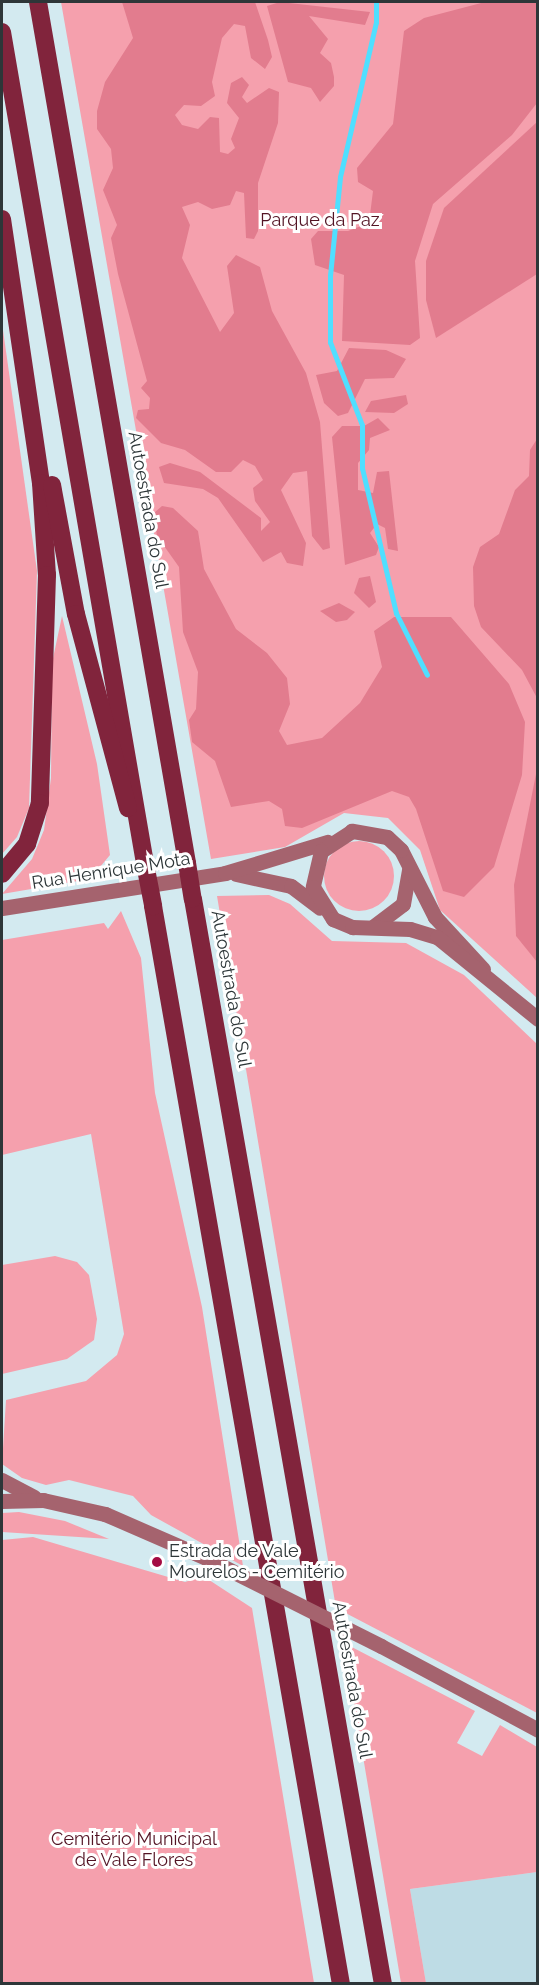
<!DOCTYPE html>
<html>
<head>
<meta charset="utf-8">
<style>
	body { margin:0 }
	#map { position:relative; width:539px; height:1985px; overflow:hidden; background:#d3eaf0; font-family:Raleway,sans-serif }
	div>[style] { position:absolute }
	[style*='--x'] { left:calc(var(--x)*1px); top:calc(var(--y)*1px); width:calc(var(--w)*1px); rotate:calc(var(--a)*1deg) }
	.built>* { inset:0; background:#bedce5 }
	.green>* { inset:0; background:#f5a0ad }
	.round { border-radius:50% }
	.forest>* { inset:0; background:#e27c8e }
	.stream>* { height:5px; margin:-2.5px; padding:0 2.5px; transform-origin:2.5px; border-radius:2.5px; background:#50dfff }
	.secondary>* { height:15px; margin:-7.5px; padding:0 7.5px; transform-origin:7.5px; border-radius:7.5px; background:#a5636e }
	.highway>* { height:18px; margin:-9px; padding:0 9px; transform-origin:9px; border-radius:9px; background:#81243c }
	.secondary-bridge>* { height:15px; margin:-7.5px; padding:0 7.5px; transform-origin:7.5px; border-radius:7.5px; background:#a5636e }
	.highway-bridge>* { height:18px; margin:-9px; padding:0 9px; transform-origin:9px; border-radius:9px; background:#81243c }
	.dots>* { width:16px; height:16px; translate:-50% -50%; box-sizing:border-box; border:3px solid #fff; border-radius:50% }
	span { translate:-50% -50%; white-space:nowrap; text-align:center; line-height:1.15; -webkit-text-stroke:6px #fff; paint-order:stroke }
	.park-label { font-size:18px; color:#531424 }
	.street-label { font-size:18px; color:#2d3638 }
	.poi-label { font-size:18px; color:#2d3638 }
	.left { translate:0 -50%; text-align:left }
	.frame { position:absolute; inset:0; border:3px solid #2d3638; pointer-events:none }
</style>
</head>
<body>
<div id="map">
	<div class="built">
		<div style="clip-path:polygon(537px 1872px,537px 1983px,426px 1983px,410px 1889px)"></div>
	</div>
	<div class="green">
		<div style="clip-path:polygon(61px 2px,537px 2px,537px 998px,440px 910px,420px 850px,388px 818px,344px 813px,285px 847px,211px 859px)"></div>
		<div style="clip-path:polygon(2px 323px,37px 571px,29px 808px,17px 837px,2px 854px)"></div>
		<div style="clip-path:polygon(62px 616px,97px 764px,110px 855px,90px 879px,2px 894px,32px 859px,44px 830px,51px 778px,52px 663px)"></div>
		<div class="round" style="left:324px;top:841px;width:70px;height:70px"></div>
		<div style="clip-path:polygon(269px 895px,290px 904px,332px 941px,406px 943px,464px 975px,537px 1044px,537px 1713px,336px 1608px,217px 896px)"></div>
		<div style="clip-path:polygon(121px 911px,141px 958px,155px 1093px,202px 1307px,243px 1566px,151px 1515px,133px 1496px,69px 1480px,46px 1485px,22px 1478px,2px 1464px,6px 1400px,86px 1381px,117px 1355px,124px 1334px,91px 1134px,2px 1155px,2px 940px,104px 923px,108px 929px)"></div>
		<div style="clip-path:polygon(55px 1256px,77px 1262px,89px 1275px,97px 1319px,94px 1340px,67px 1359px,2px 1374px,2px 1265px)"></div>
		<div style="clip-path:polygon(19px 1512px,65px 1521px,109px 1539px,2px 1532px,2px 1513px)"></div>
		<div style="clip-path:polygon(33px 1537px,185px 1582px,203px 1576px,252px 1608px,314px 1983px,2px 1983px,2px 1540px)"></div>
		<div style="clip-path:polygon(344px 1643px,475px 1711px,457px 1743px,482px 1756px,500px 1725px,537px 1747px,537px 1872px,410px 1889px,426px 1983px,401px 1983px)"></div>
	</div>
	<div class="forest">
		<div style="clip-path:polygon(122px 2px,255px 2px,268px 40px,272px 57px,265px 69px,251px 58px,245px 26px,234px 24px,222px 38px,212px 82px,215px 96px,201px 106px,184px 105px,175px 115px,182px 125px,198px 129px,210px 117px,219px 118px,220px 152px,228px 154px,235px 148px,231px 139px,239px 118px,227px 103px,231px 83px,242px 77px,249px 85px,242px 97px,247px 103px,269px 88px,279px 92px,278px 123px,258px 183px,258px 231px,254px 239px,246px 238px,244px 193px,236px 191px,230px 205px,212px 209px,198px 202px,182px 207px,190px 225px,182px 258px,220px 332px,234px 313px,227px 266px,236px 255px,260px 267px,272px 311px,306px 373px,320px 422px,330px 548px,323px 550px,312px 536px,307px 471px,293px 473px,281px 490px,306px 543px,303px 566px,287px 563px,281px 552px,263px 562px,218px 498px,203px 489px,164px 483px,159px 467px,170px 463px,200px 472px,261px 518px,261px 531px,270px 522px,255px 501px,253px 488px,263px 480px,255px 466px,243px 460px,231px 472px,216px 472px,185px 450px,161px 443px,136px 418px,138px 410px,149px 409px,150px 398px,141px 388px,147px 381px,118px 274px,111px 238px,117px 225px,103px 190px,113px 168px,111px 149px,97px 129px,97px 111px,105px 82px,133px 38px)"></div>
		<div style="clip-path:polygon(280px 2px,370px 12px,365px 25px,309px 16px,328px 39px,320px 53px,331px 63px,334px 77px,334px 86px,320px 102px,311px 88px,288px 82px,267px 6px)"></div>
		<div style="clip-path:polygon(485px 2px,537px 2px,537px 103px,512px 135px,433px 204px,415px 261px,420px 338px,410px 345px,342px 341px,344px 275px,315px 265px,311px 239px,318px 231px,348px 231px,369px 223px,373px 191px,358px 182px,357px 168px,393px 124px,404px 31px,424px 18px)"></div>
		<div style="clip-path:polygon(537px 122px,537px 274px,436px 338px,426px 300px,426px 261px,444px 208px)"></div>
		<div style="clip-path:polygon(349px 348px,386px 350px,406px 359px,394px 378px,365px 379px,348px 413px,338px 416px,324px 403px,316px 375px,337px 371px)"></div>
		<div style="clip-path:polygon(406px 395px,408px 404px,394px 413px,365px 412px,371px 401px)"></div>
		<div style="clip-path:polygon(378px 418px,390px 430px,370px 438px,369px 450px,358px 463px,358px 490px,373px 493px,377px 472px,389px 471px,398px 551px,388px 549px,385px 528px,377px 524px,370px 533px,379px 547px,376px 555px,345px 565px,332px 437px,342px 426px,364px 426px)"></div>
		<div style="clip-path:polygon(537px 439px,537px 698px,522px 670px,481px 627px,474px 606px,473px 567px,480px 547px,499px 534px,515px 490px,529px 476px,530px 450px)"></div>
		<div style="clip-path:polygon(162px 506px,173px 508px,198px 531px,204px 569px,236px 629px,267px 653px,287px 678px,290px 704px,279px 731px,287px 745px,322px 738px,360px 703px,382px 667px,374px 631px,394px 617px,451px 617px,509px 684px,525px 722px,522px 775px,494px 867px,464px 897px,443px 891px,416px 809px,409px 797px,392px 791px,302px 828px,285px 826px,282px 809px,269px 801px,231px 807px,215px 761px,192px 742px,189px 720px,196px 709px,198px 672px,183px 632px,179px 567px,157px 536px,154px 513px)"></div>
		<div style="clip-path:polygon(370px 576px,376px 602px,369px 608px,354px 593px,359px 578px)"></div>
		<div style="clip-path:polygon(339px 603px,355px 612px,347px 620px,336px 622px,320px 611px)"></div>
		<div style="clip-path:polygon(537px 769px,537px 962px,516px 936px,514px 885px)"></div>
	</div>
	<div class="stream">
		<div style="--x:376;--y:2;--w:20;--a:90"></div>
		<div style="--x:376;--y:22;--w:159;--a:103.1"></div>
		<div style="--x:340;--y:177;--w:99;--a:95.8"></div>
		<div style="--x:330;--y:275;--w:67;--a:90"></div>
		<div style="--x:330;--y:342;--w:89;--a:68.9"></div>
		<div style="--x:362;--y:425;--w:43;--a:90"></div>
		<div style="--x:362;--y:468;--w:149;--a:76.8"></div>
		<div style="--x:396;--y:613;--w:69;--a:63.4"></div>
	</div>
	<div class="secondary">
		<div style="--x:236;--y:874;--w:56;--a:12.3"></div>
		<div style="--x:291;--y:886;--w:36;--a:37"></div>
		<div style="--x:2;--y:908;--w:226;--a:-8.9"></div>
		<div style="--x:225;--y:873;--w:107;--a:-16.9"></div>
		<div style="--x:374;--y:926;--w:36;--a:-37"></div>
		<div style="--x:403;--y:904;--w:35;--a:-80"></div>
		<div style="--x:483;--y:969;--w:71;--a:-132.7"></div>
		<div style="--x:435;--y:917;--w:75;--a:-116.9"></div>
		<div style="--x:401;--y:850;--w:19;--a:-137"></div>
		<div style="--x:387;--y:837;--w:36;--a:-170"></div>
		<div style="--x:352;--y:831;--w:37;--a:147"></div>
		<div style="--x:321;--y:851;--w:37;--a:103"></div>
		<div style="--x:313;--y:887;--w:38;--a:58"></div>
		<div style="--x:333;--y:919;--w:21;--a:23"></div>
		<div style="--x:352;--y:927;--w:58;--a:2"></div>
		<div style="--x:410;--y:929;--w:28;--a:17"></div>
		<div style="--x:437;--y:937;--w:130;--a:39.1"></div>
		<div style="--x:2;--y:1480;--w:36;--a:28"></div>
		<div style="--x:2;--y:1501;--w:41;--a:-1.4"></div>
		<div style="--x:43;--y:1500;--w:64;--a:12.7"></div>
		<div style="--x:105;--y:1514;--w:110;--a:23.5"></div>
		<div style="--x:381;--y:1646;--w:178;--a:28.1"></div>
	</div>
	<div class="highway">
		<div style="--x:38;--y:2;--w:874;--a:80.18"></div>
		<div style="--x:2;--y:32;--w:849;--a:80.24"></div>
		<div style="--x:2;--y:219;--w:267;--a:81.6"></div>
		<div style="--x:41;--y:483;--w:92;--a:86.3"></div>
		<div style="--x:47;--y:575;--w:228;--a:91.8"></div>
		<div style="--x:40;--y:803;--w:43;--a:107.6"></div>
		<div style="--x:27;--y:844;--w:39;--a:130"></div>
		<div style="--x:52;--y:485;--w:131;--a:79.5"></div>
		<div style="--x:76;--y:614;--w:201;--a:75"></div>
		<div style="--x:193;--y:899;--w:1102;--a:80.07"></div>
		<div style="--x:153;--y:906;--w:1094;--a:80.11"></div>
	</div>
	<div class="secondary-bridge">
		<div style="--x:206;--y:1558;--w:196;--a:26.7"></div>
	</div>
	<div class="highway-bridge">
		<div style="--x:187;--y:863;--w:36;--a:81"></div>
		<div style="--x:146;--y:869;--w:38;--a:79"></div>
	</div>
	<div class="dots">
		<div style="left:157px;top:1562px;background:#a40b42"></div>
	</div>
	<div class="park-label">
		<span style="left:320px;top:220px">Parque da Paz</span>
		<span style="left:134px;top:1850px">Cemitério Municipal<br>de Vale Flores</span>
	</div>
	<div class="street-label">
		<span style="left:148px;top:510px;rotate:80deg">Autoestrada do Sul</span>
		<span style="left:111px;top:871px;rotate:-9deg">Rua Henrique Mota</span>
		<span style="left:231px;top:989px;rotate:80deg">Autoestrada do Sul</span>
		<span style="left:352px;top:1680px;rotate:80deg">Autoestrada do Sul</span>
	</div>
	<div class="poi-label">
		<span class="left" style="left:169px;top:1562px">Estrada de Vale<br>Mourelos - Cemitério</span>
	</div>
	<div class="frame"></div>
</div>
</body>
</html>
